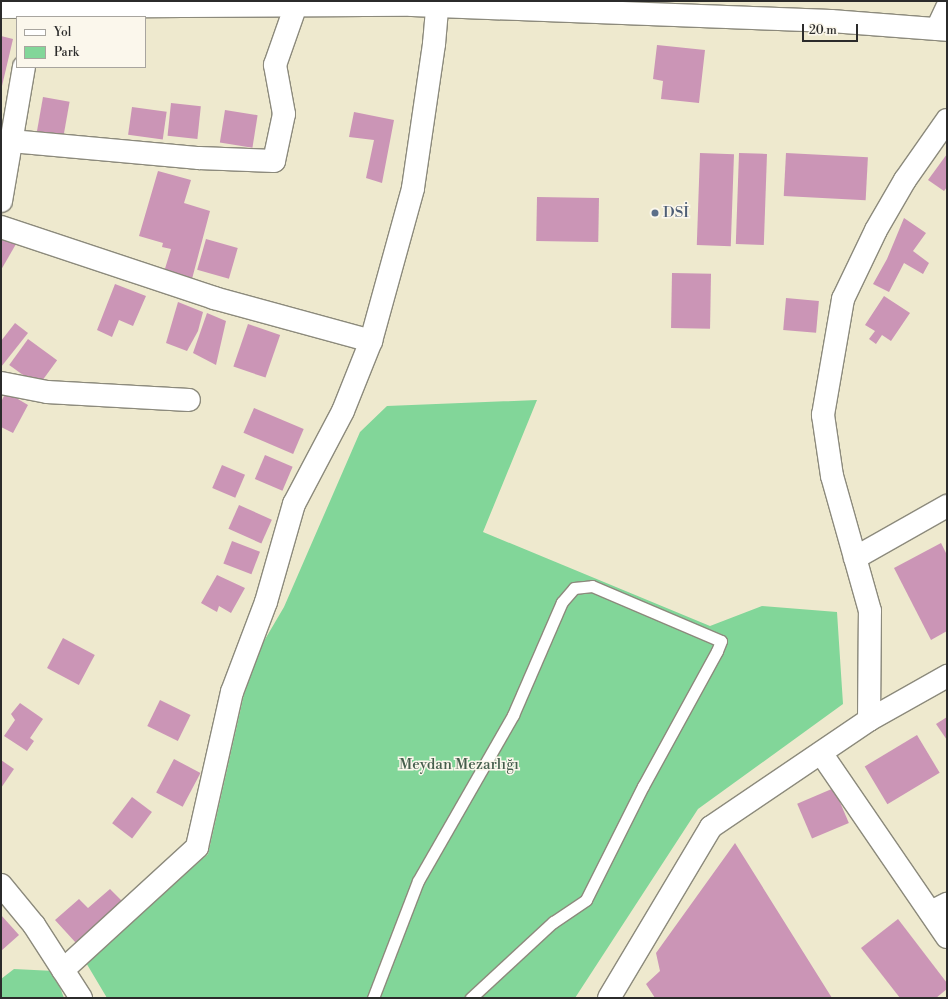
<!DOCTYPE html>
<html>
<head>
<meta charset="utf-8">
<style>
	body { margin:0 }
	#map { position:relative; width:948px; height:999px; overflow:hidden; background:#eee9ce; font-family:"Libre Bodoni",serif }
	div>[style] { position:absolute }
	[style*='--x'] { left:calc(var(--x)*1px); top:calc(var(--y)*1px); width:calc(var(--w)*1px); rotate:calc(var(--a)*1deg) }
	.green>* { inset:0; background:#82d699 }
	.building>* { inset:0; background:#cb95b6; transform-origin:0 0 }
	.roads { filter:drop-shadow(1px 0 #8c8a7c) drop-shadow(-1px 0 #8c8a7c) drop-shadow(0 1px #8c8a7c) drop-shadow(0 -1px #8c8a7c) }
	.service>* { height:11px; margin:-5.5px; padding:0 5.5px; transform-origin:5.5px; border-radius:5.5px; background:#fff }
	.minor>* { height:22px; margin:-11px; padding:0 11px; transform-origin:11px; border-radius:11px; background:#fff }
	.dots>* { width:11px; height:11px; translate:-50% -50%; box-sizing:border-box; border:2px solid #fbf7ec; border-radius:50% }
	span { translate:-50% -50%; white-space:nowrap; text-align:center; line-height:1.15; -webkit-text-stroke:3px #fbf7ec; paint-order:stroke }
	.service-label { font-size:15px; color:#4e5e75 }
	.left { translate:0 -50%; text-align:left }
	.park-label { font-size:15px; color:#455e4c }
	.frame { position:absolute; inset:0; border:2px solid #2b2b2b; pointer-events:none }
	.legend { position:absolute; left:16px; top:16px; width:130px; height:52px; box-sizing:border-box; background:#fbf7ec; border:1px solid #a8a59f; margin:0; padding:5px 7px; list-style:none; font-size:12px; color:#2b2b2b }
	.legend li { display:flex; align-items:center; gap:8px; height:20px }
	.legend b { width:20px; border:1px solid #a8a59f }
	.scale { position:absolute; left:802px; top:24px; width:56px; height:18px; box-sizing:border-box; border:2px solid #2b2b2b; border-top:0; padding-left:5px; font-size:12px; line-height:14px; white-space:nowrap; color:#2b2b2b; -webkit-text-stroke:3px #fbf7ec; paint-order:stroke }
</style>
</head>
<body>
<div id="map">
	<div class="green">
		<div style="clip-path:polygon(537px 400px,483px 532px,710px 626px,762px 606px,837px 612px,843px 704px,698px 809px,575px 998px,107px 998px,85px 961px,208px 854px,251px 663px,284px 607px,360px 432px,387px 406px)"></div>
		<div style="clip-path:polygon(14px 969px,54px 971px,64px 998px,1px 998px,1px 979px)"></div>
	</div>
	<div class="building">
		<div style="clip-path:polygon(1px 36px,13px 39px,2px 86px,1px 85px)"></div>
		<div style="clip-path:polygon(657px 45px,705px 50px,699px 103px,661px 99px,663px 81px,653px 79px)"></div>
		<div style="left:43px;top:97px;width:27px;height:38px;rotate:10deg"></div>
		<div style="left:171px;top:103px;width:30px;height:33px;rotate:6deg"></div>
		<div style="left:132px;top:107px;width:35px;height:28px;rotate:8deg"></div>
		<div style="left:225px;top:110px;width:33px;height:33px;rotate:9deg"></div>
		<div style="clip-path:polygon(354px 112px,394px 120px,382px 183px,366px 178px,374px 140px,349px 137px)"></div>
		<div style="left:700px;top:153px;width:34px;height:92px;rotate:2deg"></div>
		<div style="left:739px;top:153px;width:28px;height:91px;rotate:2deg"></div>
		<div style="left:786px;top:153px;width:82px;height:43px;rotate:3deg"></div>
		<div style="clip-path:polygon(947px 154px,947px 187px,944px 191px,928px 180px)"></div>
		<div style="clip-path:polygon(158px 171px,191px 180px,184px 203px,210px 211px,192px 279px,164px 272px,171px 249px,162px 247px,163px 243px,139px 236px)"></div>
		<div style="left:537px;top:197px;width:62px;height:44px;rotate:1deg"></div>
		<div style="clip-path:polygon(904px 218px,926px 233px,913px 251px,929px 263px,923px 274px,904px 263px,889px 292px,873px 284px,887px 259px)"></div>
		<div style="clip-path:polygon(1px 235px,16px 244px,1px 270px)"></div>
		<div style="left:206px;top:239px;width:33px;height:32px;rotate:16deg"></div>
		<div style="left:672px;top:273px;width:39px;height:55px;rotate:1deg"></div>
		<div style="clip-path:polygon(115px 284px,146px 296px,133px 326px,119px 320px,112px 337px,97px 330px)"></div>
		<div style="clip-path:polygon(884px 296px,910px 313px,891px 341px,882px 335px,876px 344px,869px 339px,875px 331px,865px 325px)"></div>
		<div style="left:786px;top:298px;width:33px;height:32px;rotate:5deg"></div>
		<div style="clip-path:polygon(178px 302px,203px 312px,198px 331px,187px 351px,166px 343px)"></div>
		<div style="clip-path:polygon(207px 313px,226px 321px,216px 365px,193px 353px)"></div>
		<div style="clip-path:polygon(15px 323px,28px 333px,1px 367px,1px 341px)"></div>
		<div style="left:248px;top:324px;width:34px;height:45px;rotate:19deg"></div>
		<div style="left:28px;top:339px;width:36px;height:32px;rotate:36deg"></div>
		<div style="clip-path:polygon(6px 392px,28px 405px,13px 433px,1px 427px,1px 402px)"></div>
		<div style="left:254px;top:408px;width:54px;height:27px;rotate:23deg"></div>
		<div style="left:265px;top:455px;width:30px;height:26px;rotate:23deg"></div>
		<div style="left:222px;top:465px;width:25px;height:25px;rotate:23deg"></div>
		<div style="left:239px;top:505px;width:36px;height:26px;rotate:24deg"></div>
		<div style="left:232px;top:541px;width:30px;height:24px;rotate:21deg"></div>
		<div style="clip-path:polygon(941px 543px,947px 555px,947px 631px,931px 640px,894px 568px)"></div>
		<div style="clip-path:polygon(217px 575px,245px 588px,231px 613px,219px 606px,217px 612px,201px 603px)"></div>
		<div style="left:63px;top:638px;width:36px;height:34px;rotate:28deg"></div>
		<div style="left:160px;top:700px;width:34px;height:29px;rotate:26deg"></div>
		<div style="clip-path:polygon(20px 703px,43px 719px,30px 738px,34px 741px,27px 751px,4px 736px,15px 720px,11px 714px)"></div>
		<div style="clip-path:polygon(947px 717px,947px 740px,936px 724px)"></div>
		<div style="left:917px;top:735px;width:44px;height:61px;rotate:59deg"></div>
		<div style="left:174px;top:759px;width:30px;height:38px;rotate:28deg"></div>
		<div style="clip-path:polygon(1px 760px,14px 769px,1px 788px)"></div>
		<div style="left:834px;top:788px;width:38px;height:40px;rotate:67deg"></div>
		<div style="left:132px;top:797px;width:25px;height:33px;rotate:37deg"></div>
		<div style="clip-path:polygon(735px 843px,832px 998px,655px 998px,646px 984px,660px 971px,656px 953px)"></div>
		<div style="clip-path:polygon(110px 889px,122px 901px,101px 923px,76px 943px,55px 920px,79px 899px,88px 908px)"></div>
		<div style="clip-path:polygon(1px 915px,19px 935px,1px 951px)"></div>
		<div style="clip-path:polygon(898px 919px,947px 983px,947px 989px,936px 998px,900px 998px,861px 948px)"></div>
	</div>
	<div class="roads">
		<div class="service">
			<div style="--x:373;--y:998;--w:125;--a:-69"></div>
			<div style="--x:418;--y:881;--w:191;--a:-60.2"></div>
			<div style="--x:513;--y:715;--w:123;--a:-66.6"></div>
			<div style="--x:562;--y:602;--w:18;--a:-49"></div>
			<div style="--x:574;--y:588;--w:18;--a:-6"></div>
			<div style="--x:592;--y:586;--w:140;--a:23.1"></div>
			<div style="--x:721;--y:641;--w:11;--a:112"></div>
			<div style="--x:717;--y:651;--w:154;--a:118.7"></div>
			<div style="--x:643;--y:786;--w:127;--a:116.6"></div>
			<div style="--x:586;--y:900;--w:40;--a:146"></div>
			<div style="--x:553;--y:922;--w:112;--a:137.2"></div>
		</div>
		<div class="minor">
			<div style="--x:1;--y:7;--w:411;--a:-0.3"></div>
			<div style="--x:412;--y:5;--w:419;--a:2.2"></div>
			<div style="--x:831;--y:21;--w:116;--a:4.4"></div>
			<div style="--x:937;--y:29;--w:23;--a:-65"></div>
			<div style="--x:11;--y:141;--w:189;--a:5.2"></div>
			<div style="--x:199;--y:158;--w:75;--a:2.3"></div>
			<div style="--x:274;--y:161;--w:48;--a:-78"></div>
			<div style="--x:284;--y:114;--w:50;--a:-100.4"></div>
			<div style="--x:275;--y:65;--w:64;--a:-70.7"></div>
			<div style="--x:1;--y:201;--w:136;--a:-80.3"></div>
			<div style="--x:1;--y:227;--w:225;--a:18.4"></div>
			<div style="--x:214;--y:298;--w:163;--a:15.3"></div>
			<div style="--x:1;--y:383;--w:47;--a:11.1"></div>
			<div style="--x:47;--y:392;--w:142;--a:3.2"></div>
			<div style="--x:855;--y:558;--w:106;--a:-29.5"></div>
			<div style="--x:869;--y:720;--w:90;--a:-29.4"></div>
			<div style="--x:821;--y:753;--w:223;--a:55.6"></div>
			<div style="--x:1;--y:885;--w:52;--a:50.5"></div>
			<div style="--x:34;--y:925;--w:87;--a:57.2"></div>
			<div style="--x:931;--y:912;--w:18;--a:-27"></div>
			<div style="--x:63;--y:970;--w:182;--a:-42.5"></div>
			<div style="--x:197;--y:847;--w:159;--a:-77.3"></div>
			<div style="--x:232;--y:692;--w:96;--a:-69.3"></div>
			<div style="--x:266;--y:602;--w:102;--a:-74.1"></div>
			<div style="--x:294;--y:504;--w:105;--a:-62.2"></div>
			<div style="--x:343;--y:411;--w:75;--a:-68.2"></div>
			<div style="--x:371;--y:341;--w:159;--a:-74.6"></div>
			<div style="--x:413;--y:188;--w:146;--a:-81.7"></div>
			<div style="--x:434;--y:44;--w:38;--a:-85"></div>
			<div style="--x:437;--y:6;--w:5;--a:-112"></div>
			<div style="--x:609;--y:998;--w:199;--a:-59.2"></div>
			<div style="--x:711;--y:827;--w:191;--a:-34.1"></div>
			<div style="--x:869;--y:720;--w:109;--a:-89.5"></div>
			<div style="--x:870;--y:611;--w:140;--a:-105.7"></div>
			<div style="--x:832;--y:476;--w:62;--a:-98.4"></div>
			<div style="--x:823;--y:415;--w:118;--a:-80.2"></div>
			<div style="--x:843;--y:299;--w:76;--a:-64.4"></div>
			<div style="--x:876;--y:230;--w:58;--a:-59.9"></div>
			<div style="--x:905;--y:180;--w:73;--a:-55"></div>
		</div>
	</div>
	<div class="dots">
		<div style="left:655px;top:213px;background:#5c6f8a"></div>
	</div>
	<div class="service-label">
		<span class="left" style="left:663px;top:213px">DSİ</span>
	</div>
	<div class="park-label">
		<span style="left:459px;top:765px">Meydan Mezarlığı</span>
	</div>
	<div class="frame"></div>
	<ul class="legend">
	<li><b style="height:5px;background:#fff"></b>Yol</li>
	<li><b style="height:11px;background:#82d699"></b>Park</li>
	</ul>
	<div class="scale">20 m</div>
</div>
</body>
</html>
